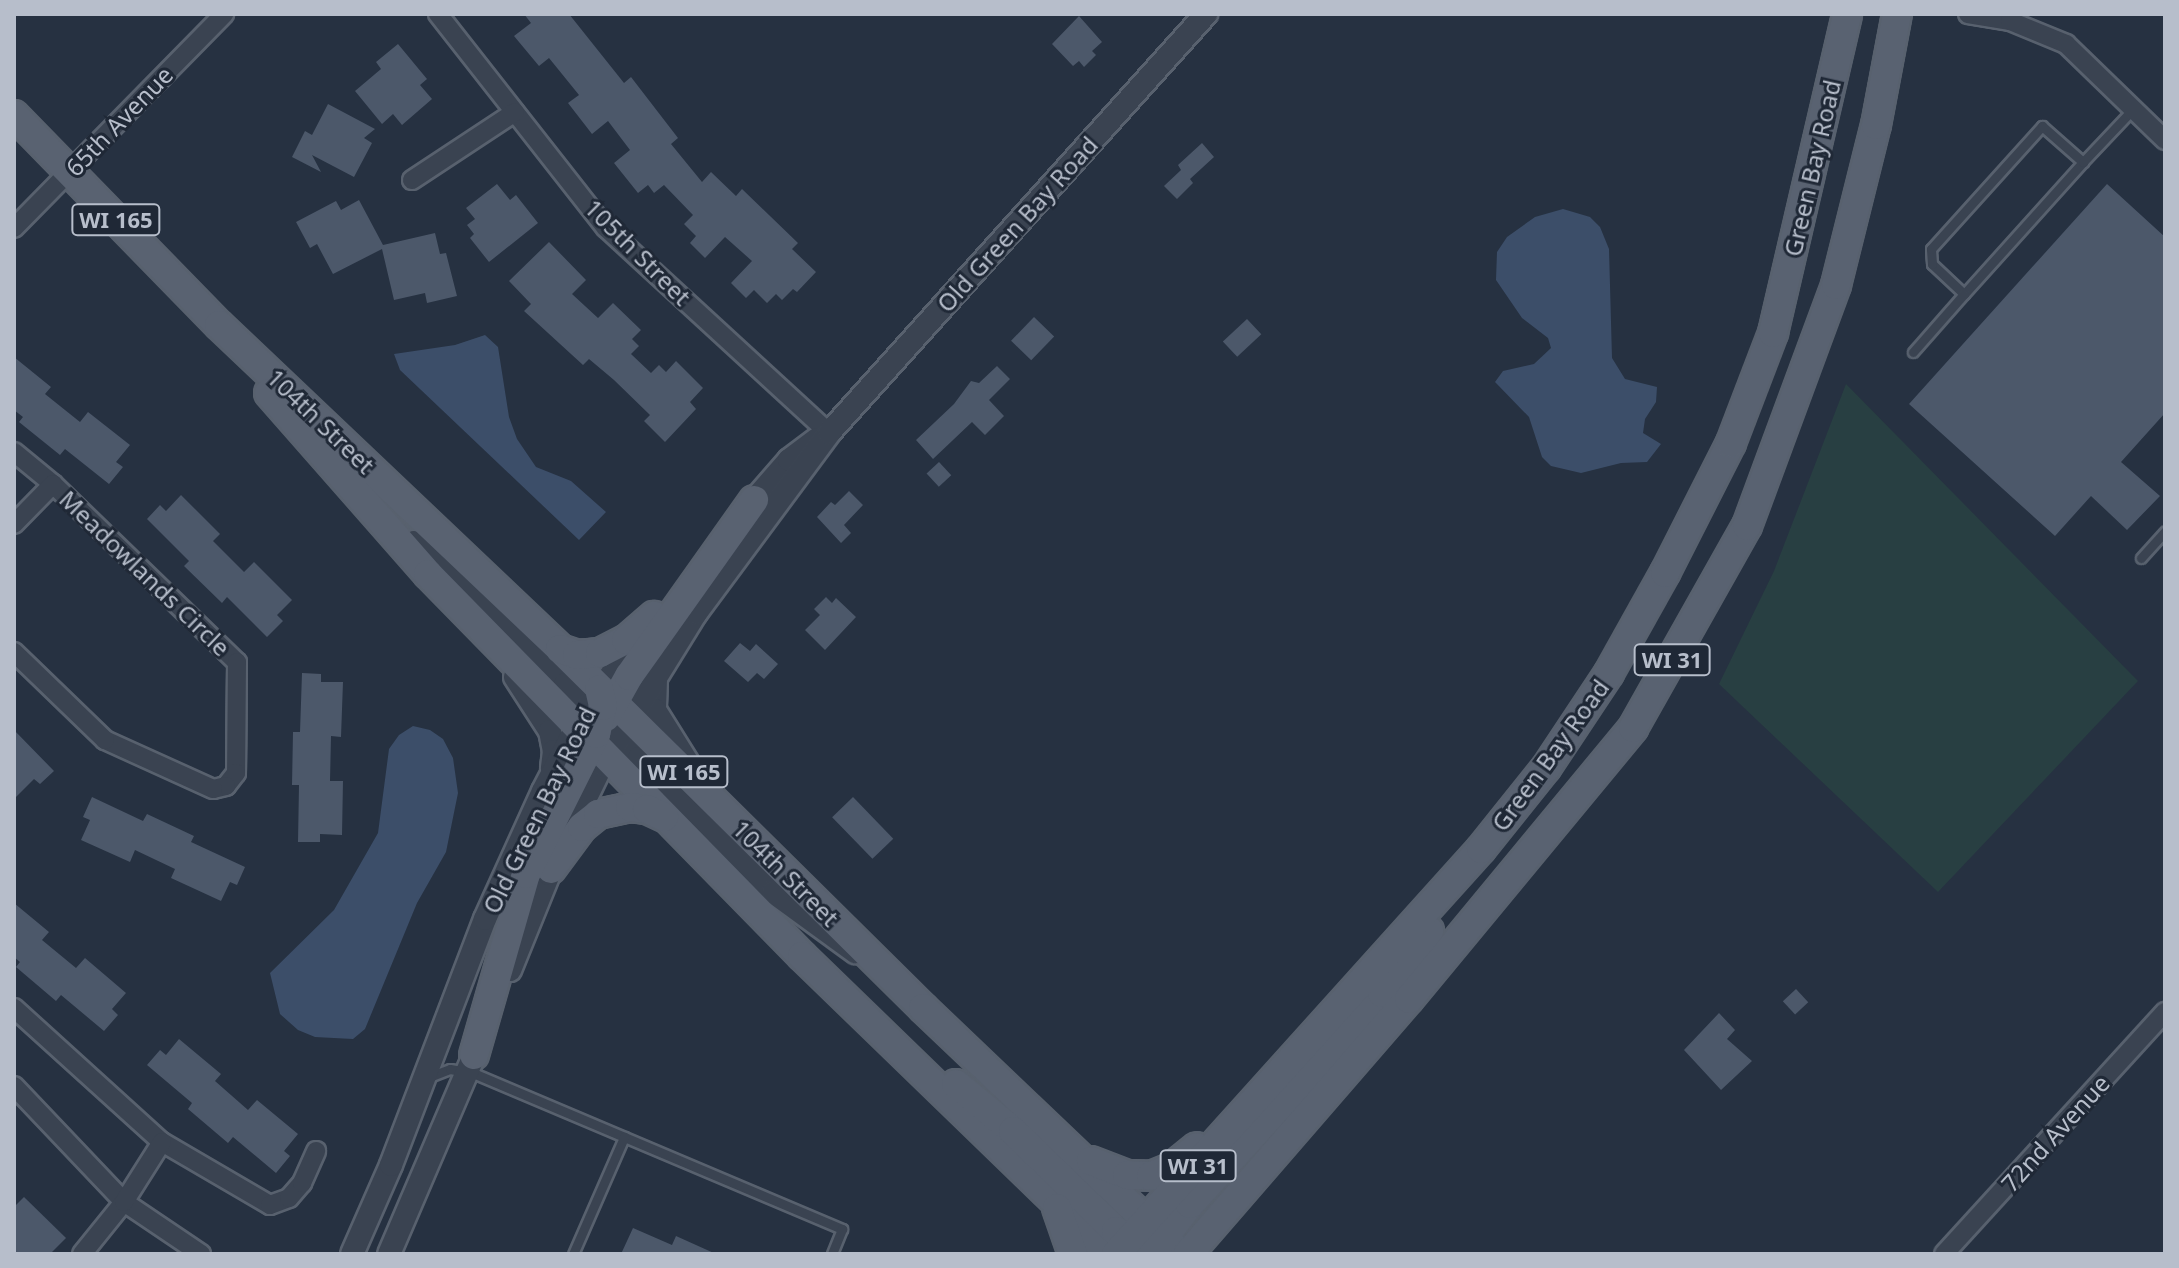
<!DOCTYPE html>
<html>
<head>
<meta charset="utf-8">
<style>
	body { margin:0 }
	#map { position:relative; width:2179px; height:1268px; overflow:hidden; background:#263141; font-family:"Noto Sans",sans-serif }
	div>[style] { position:absolute }
	[style*='--x'] { left:calc(var(--x)*1px); top:calc(var(--y)*1px); width:calc(var(--w)*1px); rotate:calc(var(--a)*1deg) }
	.green>* { inset:0; background:#283f42 }
	.water>* { inset:0; background:#3c4e69 }
	.building>* { inset:0; background:#4c586a; transform-origin:0 0 }
	.roads { filter:drop-shadow(2px 0 #58616e) drop-shadow(-2px 0 #58616e) drop-shadow(0 2px #58616e) drop-shadow(0 -2px #58616e) }
	.service>* { height:9px; margin:-4.5px; padding:0 4.5px; transform-origin:4.5px; border-radius:4.5px; background:#3a4351 }
	.minor>* { height:18px; margin:-9px; padding:0 9px; transform-origin:9px; border-radius:9px; background:#3a4351 }
	.tertiary>* { height:22px; margin:-11px; padding:0 11px; transform-origin:11px; border-radius:11px; background:#3a4351 }
	.primary>* { height:28px; margin:-14px; padding:0 14px; transform-origin:14px; border-radius:14px; background:#596271 }
	span { translate:-50% -50%; white-space:nowrap; text-align:center; line-height:1.15; -webkit-text-stroke:6px #1f2836; paint-order:stroke }
	.shield-label span { padding:2px 6px; background:#1f2836; border:2px solid; border-radius:6px; -webkit-text-stroke-width:0 }
	.shield-label { font-size:22px; color:#b7becb; font-weight:700 }
	.street-label { font-size:24px; color:#b7becb }
	.frame { position:absolute; inset:0; border:16px solid #b7becb; pointer-events:none }
</style>
</head>
<body>
<div id="map">
	<div class="green">
		<div style="clip-path:polygon(1846px 384px,2138px 681px,1938px 892px,1719px 684px,1774px 571px)"></div>
	</div>
	<div class="water">
		<div style="clip-path:polygon(1563px 209px,1590px 217px,1600px 227px,1609px 249px,1612px 358px,1625px 379px,1657px 387px,1656px 402px,1645px 419px,1643px 433px,1661px 444px,1647px 462px,1621px 463px,1581px 473px,1551px 466px,1542px 457px,1529px 417px,1495px 382px,1503px 371px,1534px 364px,1551px 348px,1548px 338px,1522px 318px,1496px 280px,1497px 252px,1507px 237px,1535px 217px)"></div>
		<div style="clip-path:polygon(485px 335px,498px 347px,509px 417px,517px 439px,536px 467px,571px 481px,606px 512px,579px 540px,400px 370px,394px 354px,455px 345px)"></div>
		<div style="clip-path:polygon(413px 726px,430px 730px,443px 739px,453px 758px,458px 793px,446px 852px,417px 903px,365px 1029px,353px 1039px,315px 1037px,298px 1030px,280px 1014px,270px 973px,334px 910px,378px 833px,389px 749px,399px 735px)"></div>
	</div>
	<div class="building">
		<div style="clip-path:polygon(524px 14px,569px 14px,624px 83px,631px 77px,678px 138px,671px 144px,702px 182px,711px 172px,736px 196px,742px 189px,798px 243px,792px 249px,816px 272px,797px 292px,793px 289px,782px 300px,776px 294px,767px 303px,754px 290px,746px 298px,731px 283px,752px 261px,725px 237px,705px 258px,690px 243px,696px 236px,684px 224px,693px 215px,664px 185px,654px 193px,648px 185px,638px 193px,614px 163px,630px 150px,608px 121px,592px 134px,568px 103px,579px 95px,549px 58px,539px 66px,514px 36px,531px 23px)"></div>
		<div style="clip-path:polygon(1079px 16px,1102px 42px,1092px 51px,1096px 55px,1084px 67px,1079px 61px,1073px 66px,1052px 44px)"></div>
		<div style="clip-path:polygon(398px 44px,427px 79px,420px 85px,432px 99px,402px 125px,393px 114px,382px 124px,355px 91px,381px 69px,376px 62px)"></div>
		<div style="clip-path:polygon(328px 104px,375px 129px,364px 138px,372px 143px,354px 177px,312px 155px,321px 172px,292px 157px,305px 131px,312px 135px)"></div>
		<div style="clip-path:polygon(1202px 143px,1214px 157px,1190px 179px,1193px 183px,1177px 199px,1164px 186px,1181px 170px,1178px 165px)"></div>
		<div style="clip-path:polygon(497px 184px,510px 200px,516px 195px,538px 223px,489px 262px,470px 238px,474px 234px,467px 225px,475px 219px,466px 208px)"></div>
		<div style="clip-path:polygon(2107px 184px,2165px 237px,2165px 413px,2121px 462px,2160px 496px,2127px 530px,2091px 496px,2055px 536px,1909px 404px)"></div>
		<div style="clip-path:polygon(359px 200px,383px 245px,435px 233px,440px 254px,446px 253px,457px 296px,427px 303px,425px 293px,394px 300px,382px 249px,333px 274px,317px 244px,310px 248px,296px 222px,336px 201px,341px 210px)"></div>
		<div style="clip-path:polygon(549px 242px,586px 280px,572px 294px,598px 318px,613px 303px,641px 330px,632px 339px,639px 346px,631px 354px,651px 373px,659px 365px,666px 372px,676px 361px,703px 388px,690px 402px,696px 409px,665px 442px,644px 421px,650px 415px,614px 380px,589px 359px,583px 365px,524px 311px,531px 304px,509px 281px)"></div>
		<div style="left:1034px;top:317px;width:28px;height:33px;rotate:44deg"></div>
		<div style="left:1247px;top:319px;width:21px;height:33px;rotate:47deg"></div>
		<div style="clip-path:polygon(14px 357px,51px 387px,45px 394px,80px 422px,88px 412px,130px 445px,116px 462px,123px 467px,109px 484px,65px 449px,60px 455px,19px 422px,23px 417px,14px 410px)"></div>
		<div style="clip-path:polygon(997px 366px,1010px 379px,989px 400px,1004px 416px,985px 435px,972px 422px,933px 459px,916px 440px,954px 404px,971px 381px,979px 383px)"></div>
		<div style="left:939px;top:462px;width:18px;height:17px;rotate:47deg"></div>
		<div style="clip-path:polygon(849px 491px,863px 505px,844px 525px,851px 533px,841px 543px,817px 517px,831px 502px,835px 505px)"></div>
		<div style="clip-path:polygon(181px 495px,220px 534px,213px 541px,244px 572px,254px 562px,292px 600px,277px 615px,283px 621px,267px 637px,227px 597px,222px 603px,184px 566px,189px 561px,147px 519px,160px 505px,166px 511px)"></div>
		<div style="clip-path:polygon(826px 597px,832px 603px,836px 598px,856px 617px,825px 650px,805px 630px,820px 615px,814px 609px)"></div>
		<div style="clip-path:polygon(740px 643px,750px 651px,756px 644px,778px 664px,764px 679px,757px 673px,748px 682px,724px 661px)"></div>
		<div style="clip-path:polygon(302px 673px,321px 674px,321px 682px,343px 682px,341px 737px,331px 736px,330px 781px,343px 781px,342px 835px,320px 834px,320px 842px,298px 842px,299px 785px,292px 785px,293px 732px,300px 732px)"></div>
		<div style="clip-path:polygon(14px 730px,54px 771px,40px 784px,34px 779px,14px 799px)"></div>
		<div style="clip-path:polygon(92px 797px,143px 821px,147px 814px,194px 836px,191px 842px,245px 867px,237px 885px,230px 882px,221px 901px,171px 878px,175px 869px,135px 850px,130px 862px,81px 840px,90px 820px,83px 817px)"></div>
		<div style="left:853px;top:797px;width:58px;height:29px;rotate:46deg"></div>
		<div style="clip-path:polygon(14px 903px,49px 932px,42px 940px,76px 968px,85px 958px,126px 993px,112px 1009px,118px 1015px,104px 1031px,61px 995px,56px 1001px,16px 967px,20px 962px,14px 957px)"></div>
		<div style="left:1796px;top:989px;width:18px;height:18px;rotate:47deg"></div>
		<div style="clip-path:polygon(1719px 1013px,1735px 1030px,1727px 1039px,1752px 1061px,1721px 1090px,1684px 1050px)"></div>
		<div style="clip-path:polygon(179px 1039px,221px 1074px,215px 1081px,248px 1110px,257px 1100px,298px 1134px,284px 1151px,290px 1156px,276px 1173px,233px 1137px,228px 1143px,188px 1109px,192px 1103px,147px 1065px,160px 1050px,166px 1055px)"></div>
		<div style="clip-path:polygon(24px 1197px,66px 1238px,50px 1254px,14px 1254px,14px 1207px)"></div>
		<div style="clip-path:polygon(633px 1228px,672px 1245px,676px 1236px,716px 1254px,621px 1254px)"></div>
	</div>
	<div class="roads">
		<div class="service">
			<div style="--x:2083;--y:162;--w:178;--a:132"></div>
			<div style="--x:1964;--y:294;--w:44;--a:-136.8"></div>
			<div style="--x:1932;--y:264;--w:15;--a:-94"></div>
			<div style="--x:1931;--y:249;--w:166;--a:-47.9"></div>
			<div style="--x:2042;--y:126;--w:55;--a:41.3"></div>
			<div style="--x:2083;--y:162;--w:74;--a:-46.6"></div>
			<div style="--x:1913;--y:352;--w:77;--a:-48.7"></div>
			<div style="--x:2141;--y:558;--w:36;--a:-48"></div>
			<div style="--x:429;--y:1077;--w:22;--a:-21"></div>
			<div style="--x:450;--y:1069;--w:23;--a:10"></div>
			<div style="--x:473;--y:1073;--w:401;--a:22.9"></div>
			<div style="--x:842;--y:1229;--w:27;--a:112"></div>
			<div style="--x:573;--y:1254;--w:128;--a:-66.4"></div>
		</div>
		<div class="minor">
			<div style="--x:438;--y:14;--w:272;--a:51.9"></div>
			<div style="--x:606;--y:228;--w:303;--a:42.6"></div>
			<div style="--x:1968;--y:14;--w:43;--a:9.5"></div>
			<div style="--x:2010;--y:21;--w:61;--a:22.3"></div>
			<div style="--x:2066;--y:44;--w:138;--a:44.1"></div>
			<div style="--x:412;--y:180;--w:123;--a:-33.4"></div>
			<div style="--x:14;--y:228;--w:300;--a:-45.5"></div>
			<div style="--x:14;--y:452;--w:50;--a:39.4"></div>
			<div style="--x:53;--y:484;--w:256;--a:44.1"></div>
			<div style="--x:237;--y:662;--w:111;--a:90.5"></div>
			<div style="--x:236;--y:773;--w:16;--a:128"></div>
			<div style="--x:226;--y:786;--w:13;--a:167"></div>
			<div style="--x:213;--y:789;--w:119;--a:-155.6"></div>
			<div style="--x:105;--y:740;--w:127;--a:-136"></div>
			<div style="--x:14;--y:524;--w:56;--a:-45.7"></div>
			<div style="--x:14;--y:1008;--w:200;--a:42.2"></div>
			<div style="--x:162;--y:1142;--w:125;--a:30.3"></div>
			<div style="--x:270;--y:1205;--w:20;--a:-20"></div>
			<div style="--x:289;--y:1198;--w:20;--a:-49"></div>
			<div style="--x:302;--y:1183;--w:35;--a:-66"></div>
			<div style="--x:14;--y:1086;--w:160;--a:46.5"></div>
			<div style="--x:124;--y:1202;--w:93;--a:34"></div>
			<div style="--x:82;--y:1254;--w:67;--a:-51.1"></div>
			<div style="--x:124;--y:1202;--w:71;--a:-57.7"></div>
			<div style="--x:1944;--y:1254;--w:328;--a:-47.6"></div>
		</div>
		<div class="tertiary">
			<div style="--x:743;--y:513;--w:70;--a:-49"></div>
			<div style="--x:789;--y:460;--w:35;--a:-37"></div>
			<div style="--x:414;--y:542;--w:207;--a:43.2"></div>
			<div style="--x:565;--y:684;--w:47;--a:35.4"></div>
			<div style="--x:515;--y:677;--w:64;--a:57.1"></div>
			<div style="--x:550;--y:731;--w:20;--a:79"></div>
			<div style="--x:554;--y:751;--w:17;--a:97"></div>
			<div style="--x:656;--y:679;--w:31;--a:92"></div>
			<div style="--x:655;--y:710;--w:66;--a:58"></div>
			<div style="--x:606;--y:732;--w:42;--a:38.2"></div>
			<div style="--x:639;--y:758;--w:190;--a:45"></div>
			<div style="--x:773;--y:892;--w:102;--a:36.2"></div>
			<div style="--x:510;--y:970;--w:104;--a:-67.9"></div>
			<div style="--x:549;--y:874;--w:121;--a:-64.1"></div>
			<div style="--x:602;--y:765;--w:179;--a:-58.3"></div>
			<div style="--x:696;--y:613;--w:224;--a:-53.5"></div>
			<div style="--x:829;--y:433;--w:564;--a:-48.02"></div>
			<div style="--x:352;--y:1254;--w:97;--a:-66.3"></div>
			<div style="--x:391;--y:1165;--w:263;--a:-69.1"></div>
			<div style="--x:485;--y:919;--w:141;--a:-65.6"></div>
			<div style="--x:543;--y:791;--w:87;--a:-62.5"></div>
			<div style="--x:583;--y:714;--w:95;--a:-54.5"></div>
			<div style="--x:389;--y:1254;--w:231;--a:-66.8"></div>
		</div>
		<div class="primary">
			<div style="--x:14;--y:115;--w:293;--a:45.7"></div>
			<div style="--x:219;--y:325;--w:470;--a:43.5"></div>
			<div style="--x:560;--y:649;--w:511;--a:44.68"></div>
			<div style="--x:923;--y:1008;--w:356;--a:43.6"></div>
			<div style="--x:269;--y:393;--w:241;--a:48.7"></div>
			<div style="--x:428;--y:574;--w:535;--a:45.61"></div>
			<div style="--x:802;--y:956;--w:429;--a:44.1"></div>
			<div style="--x:560;--y:649;--w:18;--a:19"></div>
			<div style="--x:577;--y:655;--w:23;--a:-5"></div>
			<div style="--x:600;--y:653;--w:29;--a:-27"></div>
			<div style="--x:626;--y:640;--w:37;--a:-41"></div>
			<div style="--x:606;--y:717;--w:47;--a:-60.7"></div>
			<div style="--x:629;--y:676;--w:216;--a:-54.6"></div>
			<div style="--x:551;--y:869;--w:52;--a:-53.6"></div>
			<div style="--x:582;--y:827;--w:21;--a:-39"></div>
			<div style="--x:598;--y:814;--w:33;--a:-12"></div>
			<div style="--x:630;--y:807;--w:17;--a:7"></div>
			<div style="--x:647;--y:809;--w:19;--a:25"></div>
			<div style="--x:474;--y:1055;--w:188;--a:-74"></div>
			<div style="--x:526;--y:874;--w:157;--a:-63.4"></div>
			<div style="--x:596;--y:734;--w:29;--a:-76"></div>
			<div style="--x:603;--y:706;--w:17;--a:-103"></div>
			<div style="--x:956;--y:1084;--w:74;--a:39.5"></div>
			<div style="--x:1013;--y:1131;--w:144;--a:44.2"></div>
			<div style="--x:1116;--y:1231;--w:42;--a:33.3"></div>
			<div style="--x:1151;--y:1254;--w:63;--a:-52"></div>
			<div style="--x:1190;--y:1204;--w:285;--a:-47.7"></div>
			<div style="--x:1382;--y:993;--w:78;--a:-52.8"></div>
			<div style="--x:1091;--y:1161;--w:39;--a:21"></div>
			<div style="--x:1127;--y:1175;--w:24;--a:2"></div>
			<div style="--x:1151;--y:1176;--w:22;--a:-22"></div>
			<div style="--x:1171;--y:1168;--w:33;--a:-39"></div>
			<div style="--x:1057;--y:1208;--w:49;--a:70.8"></div>
			<div style="--x:1116;--y:1254;--w:545;--a:-47.97"></div>
			<div style="--x:1481;--y:849;--w:104;--a:-51.3"></div>
			<div style="--x:1546;--y:768;--w:114;--a:-56.4"></div>
			<div style="--x:1609;--y:673;--w:115;--a:-60.8"></div>
			<div style="--x:1665;--y:573;--w:146;--a:-63.1"></div>
			<div style="--x:1731;--y:443;--w:118;--a:-69.1"></div>
			<div style="--x:1773;--y:333;--w:327;--a:-76.9"></div>
			<div style="--x:1188;--y:1254;--w:337;--a:-49.1"></div>
			<div style="--x:1409;--y:999;--w:352;--a:-50.4"></div>
			<div style="--x:1633;--y:728;--w:232;--a:-60.6"></div>
			<div style="--x:1747;--y:526;--w:257;--a:-69.7"></div>
			<div style="--x:1836;--y:285;--w:165;--a:-76"></div>
			<div style="--x:1876;--y:125;--w:113;--a:-79.3"></div>
		</div>
	</div>
	<div class="shield-label">
		<span style="left:116px;top:220px">WI 165</span>
		<span style="left:1672px;top:660px">WI 31</span>
		<span style="left:684px;top:772px">WI 165</span>
		<span style="left:1198px;top:1166px">WI 31</span>
	</div>
	<div class="street-label">
		<span style="left:119px;top:121px;rotate:-46deg">65th Avenue</span>
		<span style="left:1812px;top:168px;rotate:-77deg">Green Bay Road</span>
		<span style="left:1017px;top:224px;rotate:-48deg">Old Green Bay Road</span>
		<span style="left:638px;top:252px;rotate:45deg">105th Street</span>
		<span style="left:321px;top:421px;rotate:44deg">104th Street</span>
		<span style="left:145px;top:573px;rotate:44deg">Meadowlands Circle</span>
		<span style="left:1550px;top:755px;rotate:-54deg">Green Bay Road</span>
		<span style="left:539px;top:810px;rotate:-64deg">Old Green Bay Road</span>
		<span style="left:786px;top:873px;rotate:45deg">104th Street</span>
		<span style="left:2055px;top:1133px;rotate:-48deg">72nd Avenue</span>
	</div>
	<div class="frame"></div>
</div>
</body>
</html>
